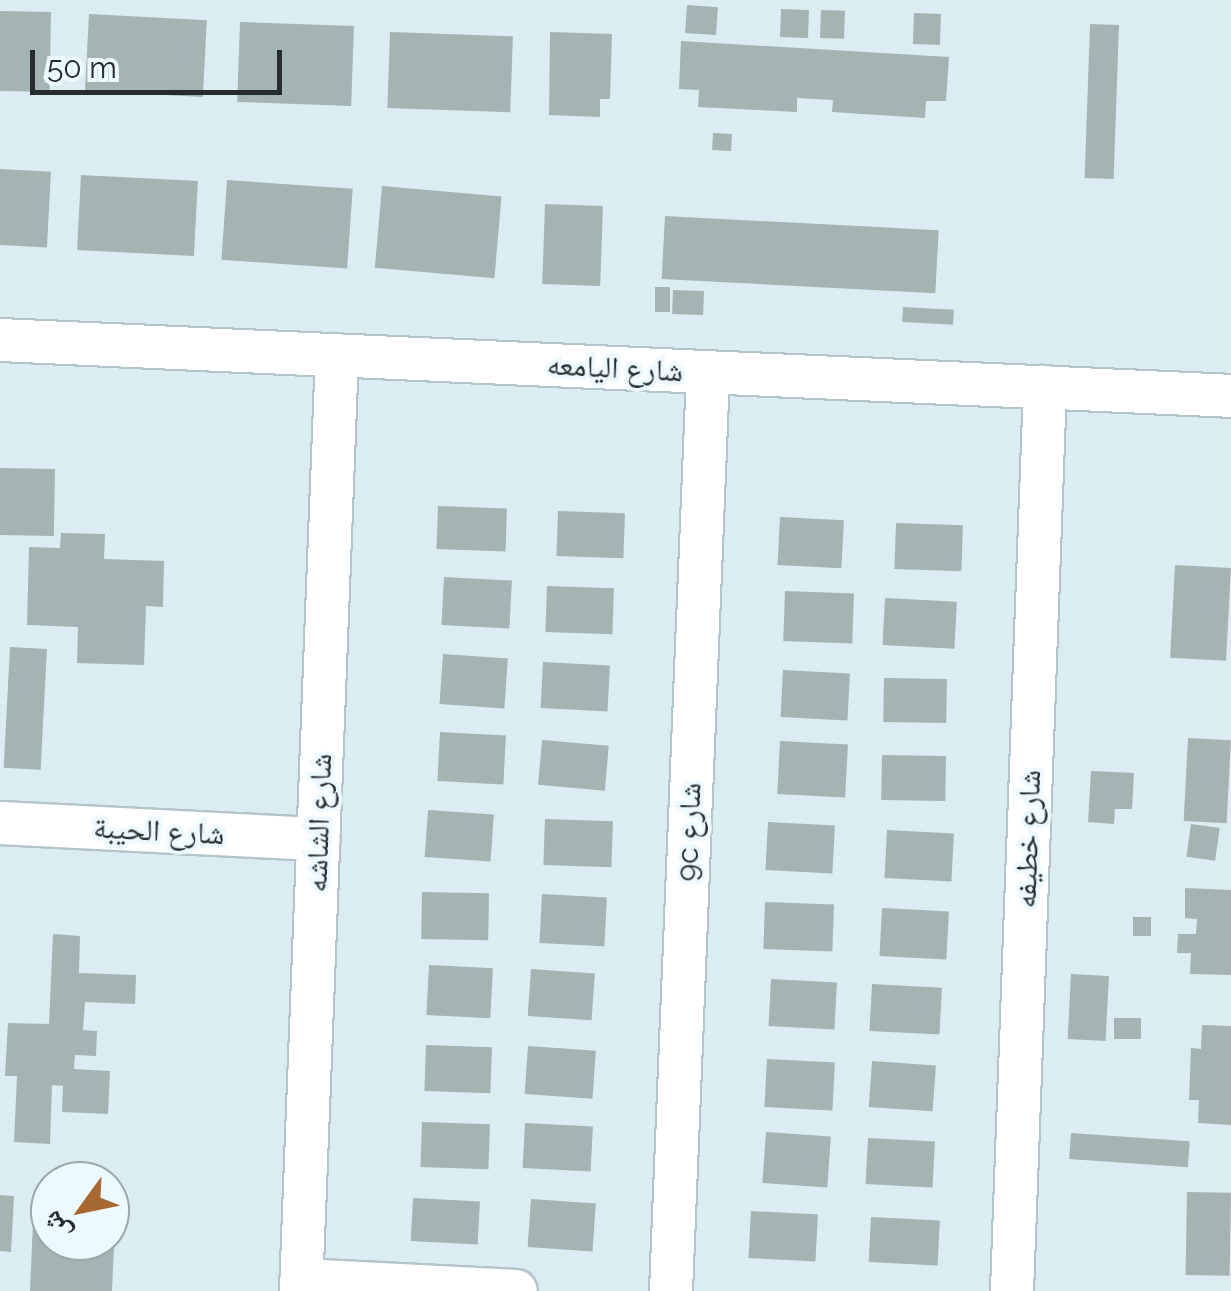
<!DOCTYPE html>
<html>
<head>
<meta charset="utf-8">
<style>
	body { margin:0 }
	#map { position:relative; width:1231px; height:1291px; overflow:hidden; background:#dcecf3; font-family:Raleway,"Noto Naskh Arabic",sans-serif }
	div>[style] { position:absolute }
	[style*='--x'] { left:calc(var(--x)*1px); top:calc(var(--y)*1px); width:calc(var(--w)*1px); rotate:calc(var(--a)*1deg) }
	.building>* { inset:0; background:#a3b4b2; transform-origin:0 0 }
	.roads { filter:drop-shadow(2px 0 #b3c4ca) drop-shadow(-2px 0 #b3c4ca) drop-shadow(0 2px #b3c4ca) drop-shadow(0 -2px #b3c4ca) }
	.minor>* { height:42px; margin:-21px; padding:0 21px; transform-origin:21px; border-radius:21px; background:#fff }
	span { translate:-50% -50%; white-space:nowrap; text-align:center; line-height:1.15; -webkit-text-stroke:8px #ecf9fe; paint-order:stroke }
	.street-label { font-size:30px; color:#262c2e }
	.north { position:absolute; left:30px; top:1161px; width:100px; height:100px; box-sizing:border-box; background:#ecf9fe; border:2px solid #9da7ab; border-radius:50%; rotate:237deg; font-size:28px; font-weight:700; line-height:40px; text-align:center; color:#262c2e }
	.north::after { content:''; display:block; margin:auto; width:35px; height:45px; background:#a86831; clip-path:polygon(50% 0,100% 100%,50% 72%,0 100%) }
	.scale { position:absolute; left:30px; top:50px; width:252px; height:45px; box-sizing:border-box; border:5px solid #262c2e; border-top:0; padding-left:12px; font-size:30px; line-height:35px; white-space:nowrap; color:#262c2e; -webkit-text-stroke:8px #ecf9fe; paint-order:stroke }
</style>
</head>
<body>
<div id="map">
	<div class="building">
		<div style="left:687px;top:5px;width:31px;height:28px;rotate:4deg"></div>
		<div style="left:781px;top:9px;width:28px;height:28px;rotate:2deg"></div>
		<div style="left:821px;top:10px;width:24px;height:28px;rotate:2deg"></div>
		<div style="left:0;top:11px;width:51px;height:80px;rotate:1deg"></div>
		<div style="left:914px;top:13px;width:27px;height:31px;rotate:2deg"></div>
		<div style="left:89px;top:14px;width:118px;height:77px;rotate:3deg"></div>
		<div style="left:240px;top:22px;width:114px;height:80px;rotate:2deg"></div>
		<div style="left:1090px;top:24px;width:29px;height:154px;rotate:2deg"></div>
		<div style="left:390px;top:32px;width:123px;height:76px;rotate:2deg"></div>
		<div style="clip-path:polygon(550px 32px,612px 34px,610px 99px,600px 99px,600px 117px,549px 115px)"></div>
		<div style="clip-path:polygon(681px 41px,949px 57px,946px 101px,926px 101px,925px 118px,832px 112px,833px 100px,797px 98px,797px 112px,698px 107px,699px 90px,679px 89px)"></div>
		<div style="left:713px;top:133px;width:19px;height:17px;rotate:3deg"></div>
		<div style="left:0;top:169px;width:51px;height:76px;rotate:3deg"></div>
		<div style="left:81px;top:175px;width:117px;height:75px;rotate:3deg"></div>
		<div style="left:227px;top:180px;width:126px;height:80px;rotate:4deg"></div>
		<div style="left:382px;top:186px;width:120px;height:82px;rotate:5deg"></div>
		<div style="left:545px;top:204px;width:58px;height:80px;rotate:2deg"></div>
		<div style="left:665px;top:216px;width:274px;height:63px;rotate:3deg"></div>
		<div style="left:655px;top:287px;width:15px;height:25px"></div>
		<div style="left:673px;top:290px;width:31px;height:24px;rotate:2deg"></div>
		<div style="left:903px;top:307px;width:51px;height:15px;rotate:3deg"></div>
		<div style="left:0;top:468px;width:55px;height:67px;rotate:1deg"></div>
		<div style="left:438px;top:506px;width:69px;height:43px;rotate:2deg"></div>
		<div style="left:558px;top:511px;width:67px;height:45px;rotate:2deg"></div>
		<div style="left:780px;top:517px;width:64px;height:48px;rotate:3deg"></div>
		<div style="left:896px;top:523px;width:67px;height:46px;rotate:2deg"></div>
		<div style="clip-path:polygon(61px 533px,105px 534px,104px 559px,164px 561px,163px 607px,146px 606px,144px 665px,77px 663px,78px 627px,27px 625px,29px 547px,60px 548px)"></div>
		<div style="left:1175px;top:565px;width:56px;height:93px;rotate:3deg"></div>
		<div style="left:444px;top:577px;width:68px;height:48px;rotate:3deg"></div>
		<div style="left:547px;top:586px;width:67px;height:46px;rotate:2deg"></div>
		<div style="left:785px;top:591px;width:69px;height:50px;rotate:2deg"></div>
		<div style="left:885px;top:598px;width:72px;height:47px;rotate:3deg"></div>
		<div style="left:10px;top:647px;width:37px;height:121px;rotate:3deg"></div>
		<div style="left:443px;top:654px;width:65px;height:50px;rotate:4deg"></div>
		<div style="left:543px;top:662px;width:67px;height:46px;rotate:3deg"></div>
		<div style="left:783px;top:670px;width:67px;height:47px;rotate:3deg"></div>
		<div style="left:884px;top:678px;width:63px;height:44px;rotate:1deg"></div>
		<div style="left:440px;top:732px;width:66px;height:49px;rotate:3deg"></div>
		<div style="left:1188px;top:738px;width:43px;height:83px;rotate:3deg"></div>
		<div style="left:542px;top:740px;width:67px;height:45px;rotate:5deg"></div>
		<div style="left:780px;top:741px;width:68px;height:53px;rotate:3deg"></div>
		<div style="left:882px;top:755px;width:64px;height:45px;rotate:1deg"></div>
		<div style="clip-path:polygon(1091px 771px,1134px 773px,1132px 809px,1115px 809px,1114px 824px,1088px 822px)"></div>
		<div style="left:428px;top:810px;width:66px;height:47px;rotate:4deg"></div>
		<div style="left:545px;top:819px;width:68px;height:46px;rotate:2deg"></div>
		<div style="left:768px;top:822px;width:67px;height:48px;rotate:3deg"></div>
		<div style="left:1191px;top:824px;width:29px;height:33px;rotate:8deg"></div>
		<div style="left:887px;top:830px;width:67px;height:48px;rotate:3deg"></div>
		<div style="clip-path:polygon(1185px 888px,1231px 890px,1231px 975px,1190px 974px,1191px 953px,1177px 953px,1178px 934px,1196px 934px,1197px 919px,1185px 918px)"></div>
		<div style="left:422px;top:892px;width:67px;height:47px;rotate:1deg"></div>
		<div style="left:542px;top:894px;width:65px;height:49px;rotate:3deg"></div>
		<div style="left:765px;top:902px;width:69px;height:47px;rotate:2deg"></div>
		<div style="left:882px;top:908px;width:67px;height:48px;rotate:3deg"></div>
		<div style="left:1151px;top:917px;width:19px;height:18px;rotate:90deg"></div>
		<div style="clip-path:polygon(53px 934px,80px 936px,79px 973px,136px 975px,135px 1004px,85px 1002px,83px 1030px,97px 1031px,96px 1056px,75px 1055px,74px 1069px,110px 1071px,108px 1114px,62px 1112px,63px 1086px,52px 1085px,50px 1144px,14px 1142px,17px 1076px,5px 1076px,8px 1023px,49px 1024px)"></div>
		<div style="left:429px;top:965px;width:64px;height:50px;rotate:3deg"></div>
		<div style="left:531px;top:969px;width:64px;height:47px;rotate:4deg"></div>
		<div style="left:1071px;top:974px;width:38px;height:65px;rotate:3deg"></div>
		<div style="left:771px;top:979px;width:66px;height:47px;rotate:3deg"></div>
		<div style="left:872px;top:984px;width:70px;height:47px;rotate:3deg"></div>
		<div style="left:1114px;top:1018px;width:27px;height:21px"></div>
		<div style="clip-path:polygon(1202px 1025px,1231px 1026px,1231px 1125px,1198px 1123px,1199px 1100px,1189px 1100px,1191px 1048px,1201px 1049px)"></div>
		<div style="left:426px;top:1045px;width:66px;height:46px;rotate:2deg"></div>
		<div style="left:528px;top:1046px;width:68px;height:48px;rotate:4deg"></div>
		<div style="left:767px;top:1059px;width:68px;height:48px;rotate:3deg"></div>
		<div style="left:872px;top:1061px;width:64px;height:46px;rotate:4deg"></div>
		<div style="left:422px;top:1122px;width:68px;height:45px;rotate:2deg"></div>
		<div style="left:525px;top:1123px;width:68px;height:45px;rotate:3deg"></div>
		<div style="left:766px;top:1132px;width:65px;height:51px;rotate:4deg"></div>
		<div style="left:1071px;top:1133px;width:119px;height:26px;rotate:4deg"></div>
		<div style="left:868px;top:1138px;width:67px;height:46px;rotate:3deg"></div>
		<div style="left:1187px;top:1192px;width:44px;height:83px;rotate:1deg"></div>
		<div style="clip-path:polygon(0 1195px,14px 1196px,11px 1252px,0 1251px)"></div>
		<div style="left:413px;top:1198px;width:67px;height:43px;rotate:3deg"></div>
		<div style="left:531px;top:1199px;width:65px;height:48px;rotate:4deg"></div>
		<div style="clip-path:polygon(34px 1200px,50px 1201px,50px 1241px,110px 1241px,110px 1204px,116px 1205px,112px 1291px,30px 1291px)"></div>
		<div style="left:751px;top:1211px;width:67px;height:47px;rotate:3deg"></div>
		<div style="left:871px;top:1217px;width:69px;height:45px;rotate:3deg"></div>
	</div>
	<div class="roads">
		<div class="minor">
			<div style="--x:0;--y:340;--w:1232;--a:2.6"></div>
			<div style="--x:0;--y:823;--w:319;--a:2.9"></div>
			<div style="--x:302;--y:1280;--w:214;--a:2.9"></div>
			<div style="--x:301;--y:1291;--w:937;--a:-87.8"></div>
			<div style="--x:671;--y:1291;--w:920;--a:-87.69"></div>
			<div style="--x:1012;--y:1291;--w:905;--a:-87.91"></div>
		</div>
	</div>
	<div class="street-label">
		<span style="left:615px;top:368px;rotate:3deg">شارع اليامعه</span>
		<span style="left:319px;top:823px;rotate:-88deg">شارع الشاشه</span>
		<span style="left:159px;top:831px;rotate:3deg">شارع الحيبة</span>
		<span style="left:689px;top:832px;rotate:-88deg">9c شارع</span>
		<span style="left:1028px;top:839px;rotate:-88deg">شارع خطيفه</span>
	</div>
	<div class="north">ش</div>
	<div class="scale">50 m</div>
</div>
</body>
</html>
